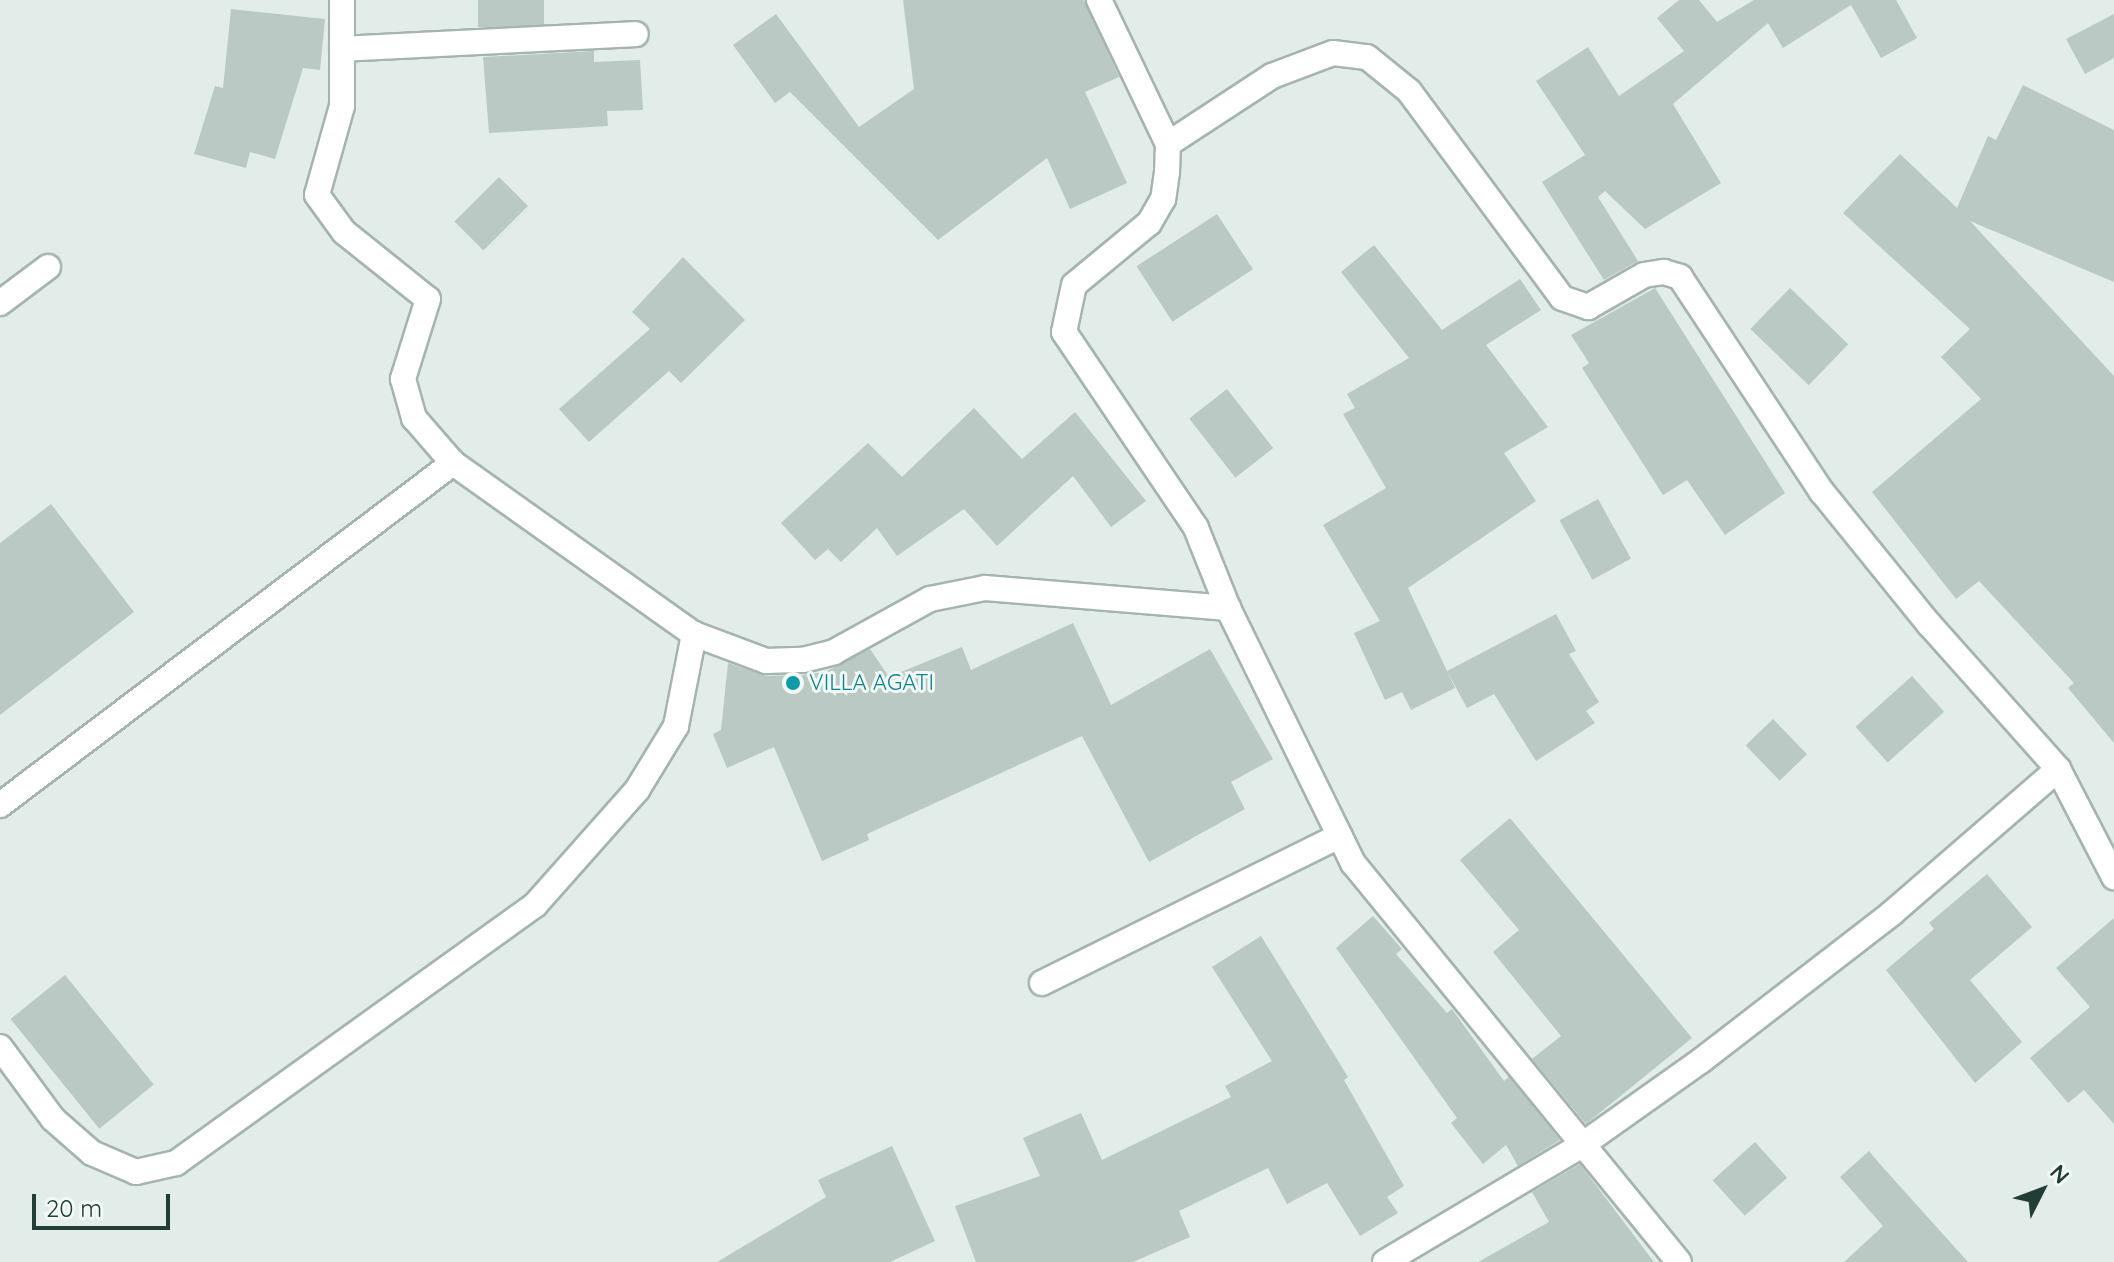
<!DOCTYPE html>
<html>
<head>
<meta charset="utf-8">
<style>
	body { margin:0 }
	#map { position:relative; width:2114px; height:1262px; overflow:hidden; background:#e2ece8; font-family:Quicksand,sans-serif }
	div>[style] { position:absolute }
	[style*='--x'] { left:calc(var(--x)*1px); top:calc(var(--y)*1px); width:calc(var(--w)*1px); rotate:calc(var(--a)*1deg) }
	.building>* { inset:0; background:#bac9c4; transform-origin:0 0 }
	.roads { filter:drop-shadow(2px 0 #a5b4af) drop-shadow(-2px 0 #a5b4af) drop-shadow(0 2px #a5b4af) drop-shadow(0 -2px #a5b4af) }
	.service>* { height:24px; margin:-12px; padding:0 12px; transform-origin:12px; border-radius:12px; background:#fff }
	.minor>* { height:24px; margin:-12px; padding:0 12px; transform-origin:12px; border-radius:12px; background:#fff }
	.dots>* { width:22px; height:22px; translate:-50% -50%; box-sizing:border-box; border:4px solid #f2f8f5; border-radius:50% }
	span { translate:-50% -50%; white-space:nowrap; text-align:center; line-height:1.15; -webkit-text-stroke:6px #f2f8f5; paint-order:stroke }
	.culture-label { font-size:22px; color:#0d838f }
	.left { translate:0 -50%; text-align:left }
	.north { position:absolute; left:2002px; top:1150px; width:80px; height:80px; -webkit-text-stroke:6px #f2f8f5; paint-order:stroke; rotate:48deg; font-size:22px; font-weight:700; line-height:32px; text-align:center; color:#223c36 }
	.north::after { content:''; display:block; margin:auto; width:28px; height:36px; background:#223c36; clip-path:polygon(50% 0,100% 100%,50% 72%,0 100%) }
	.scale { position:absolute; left:32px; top:1194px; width:138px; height:36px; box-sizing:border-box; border:4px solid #223c36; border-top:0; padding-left:10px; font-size:24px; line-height:28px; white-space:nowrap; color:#223c36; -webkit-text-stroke:6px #f2f8f5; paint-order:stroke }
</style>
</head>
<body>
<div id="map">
	<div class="building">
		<div style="left:478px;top:0;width:66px;height:27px"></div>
		<div style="clip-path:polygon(903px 0,1084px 0,1119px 77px,1085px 92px,1127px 183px,1070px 209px,1047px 158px,938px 240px,790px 92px,775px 103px,733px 45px,776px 14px,859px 127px,914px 89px)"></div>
		<div style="clip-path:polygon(1679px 0,1699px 0,1717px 22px,1754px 0,1896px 0,1917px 38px,1881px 58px,1851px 5px,1783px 48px,1768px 23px,1673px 104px,1721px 183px,1645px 229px,1605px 191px,1598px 197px,1638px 261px,1604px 280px,1542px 182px,1585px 155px,1536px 81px,1588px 47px,1619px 96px,1684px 51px,1657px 18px)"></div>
		<div style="clip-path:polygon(231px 9px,325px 19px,320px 70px,303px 68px,275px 159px,250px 152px,246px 168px,194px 154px,215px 86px,223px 88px)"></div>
		<div style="clip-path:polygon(2114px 14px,2114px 58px,2085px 74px,2066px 39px)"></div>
		<div style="clip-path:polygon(594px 51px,594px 62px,640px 60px,643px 110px,607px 111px,608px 126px,489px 133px,483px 57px)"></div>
		<div style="clip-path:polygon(2023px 85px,2114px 130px,2114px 282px,1970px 221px,2114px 376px,2114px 743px,2068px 688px,2074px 683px,1979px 581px,1956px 599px,1872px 492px,1981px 399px,1941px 357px,1970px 329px,1843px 213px,1900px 154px,1957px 208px,1988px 136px,1996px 140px)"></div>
		<div style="left:499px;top:177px;width:41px;height:63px;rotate:45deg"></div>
		<div style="left:1217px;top:214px;width:66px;height:96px;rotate:57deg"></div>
		<div style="clip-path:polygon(1374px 245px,1442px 330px,1520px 279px,1541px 310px,1486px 345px,1548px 427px,1504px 453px,1536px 501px,1408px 588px,1455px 688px,1411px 710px,1402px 692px,1385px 700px,1354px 633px,1380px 621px,1323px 525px,1386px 488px,1343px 414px,1355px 408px,1347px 394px,1409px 358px,1341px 272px)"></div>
		<div style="clip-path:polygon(683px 257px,745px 320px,681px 383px,669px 371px,589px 442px,559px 409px,650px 329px,632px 312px)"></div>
		<div style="clip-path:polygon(1655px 288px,1785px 493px,1725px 535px,1687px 480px,1663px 495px,1582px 368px,1589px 363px,1571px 335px)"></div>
		<div style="left:1790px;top:288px;width:81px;height:57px;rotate:44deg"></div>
		<div style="left:1227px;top:389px;width:75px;height:48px;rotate:52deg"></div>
		<div style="clip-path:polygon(974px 408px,1022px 459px,1075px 412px,1146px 501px,1111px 527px,1073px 476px,997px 546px,964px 509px,897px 556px,877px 528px,841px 562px,828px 549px,815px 560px,781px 523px,868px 443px,902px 477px)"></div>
		<div style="left:1598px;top:499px;width:68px;height:44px;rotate:61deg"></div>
		<div style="clip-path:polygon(51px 504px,134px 612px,0 715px,0 543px)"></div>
		<div style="clip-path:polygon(1556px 614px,1576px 651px,1569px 654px,1599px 702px,1586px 711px,1595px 723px,1536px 761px,1494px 694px,1467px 708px,1447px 671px)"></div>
		<div style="clip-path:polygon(1073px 623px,1111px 705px,1210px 649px,1273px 759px,1231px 782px,1245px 809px,1149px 862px,1082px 736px,867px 834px,869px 840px,822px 861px,774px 747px,727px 768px,713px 734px,721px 730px,728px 663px,766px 676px,803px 675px,825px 672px,870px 649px,889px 677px,962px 647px,971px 670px)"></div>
		<div style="left:1912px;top:676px;width:48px;height:76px;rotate:48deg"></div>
		<div style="left:1773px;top:719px;width:49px;height:38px;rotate:46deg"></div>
		<div style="clip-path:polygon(1510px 818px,1692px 1038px,1586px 1124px,1532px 1059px,1561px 1036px,1493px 952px,1519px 930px,1460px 860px)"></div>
		<div style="clip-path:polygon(1987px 874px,2032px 927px,1970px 980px,2022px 1042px,1975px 1083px,1886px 970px,1934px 929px,1929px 923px)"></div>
		<div style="clip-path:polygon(1373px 916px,1402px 949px,1396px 954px,1447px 1013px,1452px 1009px,1504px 1081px,1509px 1077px,1560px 1140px,1518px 1166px,1506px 1145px,1483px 1164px,1451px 1123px,1457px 1118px,1336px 948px)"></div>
		<div style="clip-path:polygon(2114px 918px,2114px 1124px,2084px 1090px,2068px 1103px,2030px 1058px,2090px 1007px,2056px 968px)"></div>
		<div style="clip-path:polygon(1261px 936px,1348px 1077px,1344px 1080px,1404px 1186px,1387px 1197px,1398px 1213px,1360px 1236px,1327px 1183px,1287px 1204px,1268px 1168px,1179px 1211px,1190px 1237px,1133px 1262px,976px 1262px,955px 1206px,1040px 1176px,1023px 1138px,1081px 1113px,1102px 1160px,1231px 1097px,1225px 1086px,1272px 1061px,1212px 967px)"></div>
		<div style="left:65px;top:975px;width:141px;height:70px;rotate:51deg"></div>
		<div style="left:1755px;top:1142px;width:48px;height:57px;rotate:48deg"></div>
		<div style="clip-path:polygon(892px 1146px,935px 1241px,890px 1262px,717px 1262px,826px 1197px,818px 1180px)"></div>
		<div style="clip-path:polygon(1869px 1151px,1879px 1163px,1968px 1262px,1844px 1262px,1883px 1226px,1840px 1177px)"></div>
		<div style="clip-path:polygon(1580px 1164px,1654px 1262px,1478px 1262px,1549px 1222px,1532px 1192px)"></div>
	</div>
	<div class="roads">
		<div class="service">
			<div style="--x:0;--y:303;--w:60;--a:-36.9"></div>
		</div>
		<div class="minor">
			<div style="--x:342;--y:0;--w:106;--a:90"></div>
			<div style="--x:342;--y:106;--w:92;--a:105.7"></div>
			<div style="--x:317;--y:195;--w:46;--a:53.9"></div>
			<div style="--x:344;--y:232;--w:107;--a:38.6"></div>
			<div style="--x:428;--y:299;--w:84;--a:107.4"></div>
			<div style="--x:403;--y:379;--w:41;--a:74.2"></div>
			<div style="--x:414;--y:418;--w:60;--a:49.1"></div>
			<div style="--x:453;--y:463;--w:296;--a:35.4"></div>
			<div style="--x:694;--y:634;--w:77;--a:20.6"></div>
			<div style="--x:766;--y:661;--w:37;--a:-2"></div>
			<div style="--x:803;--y:660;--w:32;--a:-14"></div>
			<div style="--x:834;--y:652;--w:110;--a:-28.9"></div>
			<div style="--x:930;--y:599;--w:56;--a:-11.3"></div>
			<div style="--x:985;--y:588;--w:244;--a:4.7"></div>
			<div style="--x:1099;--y:0;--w:160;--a:64.4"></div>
			<div style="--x:1168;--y:144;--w:28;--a:92"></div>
			<div style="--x:1167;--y:172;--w:27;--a:98"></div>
			<div style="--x:1163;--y:199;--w:28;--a:120"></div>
			<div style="--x:1149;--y:223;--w:97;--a:140.4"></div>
			<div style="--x:1074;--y:285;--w:48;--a:102"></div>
			<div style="--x:1064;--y:332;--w:236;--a:56"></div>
			<div style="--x:1196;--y:528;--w:86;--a:68.2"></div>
			<div style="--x:1228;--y:608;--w:284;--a:63.9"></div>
			<div style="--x:1353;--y:863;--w:515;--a:50.75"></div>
			<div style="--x:342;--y:49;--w:294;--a:-2.9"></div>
			<div style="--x:1168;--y:144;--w:124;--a:-33.2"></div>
			<div style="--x:1272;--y:76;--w:65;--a:-20.7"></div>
			<div style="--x:1333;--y:53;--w:34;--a:7"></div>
			<div style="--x:1367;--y:57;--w:54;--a:39"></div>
			<div style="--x:1409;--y:91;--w:257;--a:53.5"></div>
			<div style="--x:1562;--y:298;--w:28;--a:19"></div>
			<div style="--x:1588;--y:307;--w:64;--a:-29.7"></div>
			<div style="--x:1644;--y:275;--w:20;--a:-9"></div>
			<div style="--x:1664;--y:272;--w:17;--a:17"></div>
			<div style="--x:1680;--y:277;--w:258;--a:56.6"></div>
			<div style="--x:1822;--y:492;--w:170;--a:51"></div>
			<div style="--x:1929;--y:624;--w:194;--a:48.3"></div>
			<div style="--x:2058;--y:769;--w:122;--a:62.6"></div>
			<div style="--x:0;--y:805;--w:568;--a:-37.05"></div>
			<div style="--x:1042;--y:983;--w:332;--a:-26.3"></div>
			<div style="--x:0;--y:1047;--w:89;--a:53.6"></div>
			<div style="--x:53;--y:1119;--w:52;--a:41.1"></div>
			<div style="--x:92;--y:1153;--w:48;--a:23.4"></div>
			<div style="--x:136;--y:1172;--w:41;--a:-12.7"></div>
			<div style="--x:176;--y:1163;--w:442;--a:-35.7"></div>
			<div style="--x:535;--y:905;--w:154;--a:-48.4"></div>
			<div style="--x:637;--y:790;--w:75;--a:-58.6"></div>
			<div style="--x:676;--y:726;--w:94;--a:-78.9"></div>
			<div style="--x:1385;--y:1262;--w:229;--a:-30.7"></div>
			<div style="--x:1582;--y:1145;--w:147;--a:-35.3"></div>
			<div style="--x:1702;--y:1060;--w:240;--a:-37.7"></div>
			<div style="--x:1892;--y:913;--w:220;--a:-40.9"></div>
		</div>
	</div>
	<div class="dots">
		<div style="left:793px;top:683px;background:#0f9aa8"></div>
	</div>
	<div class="culture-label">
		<span class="left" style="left:809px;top:683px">VILLA AGATI</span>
	</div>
	<div class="north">N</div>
	<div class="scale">20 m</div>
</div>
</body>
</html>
